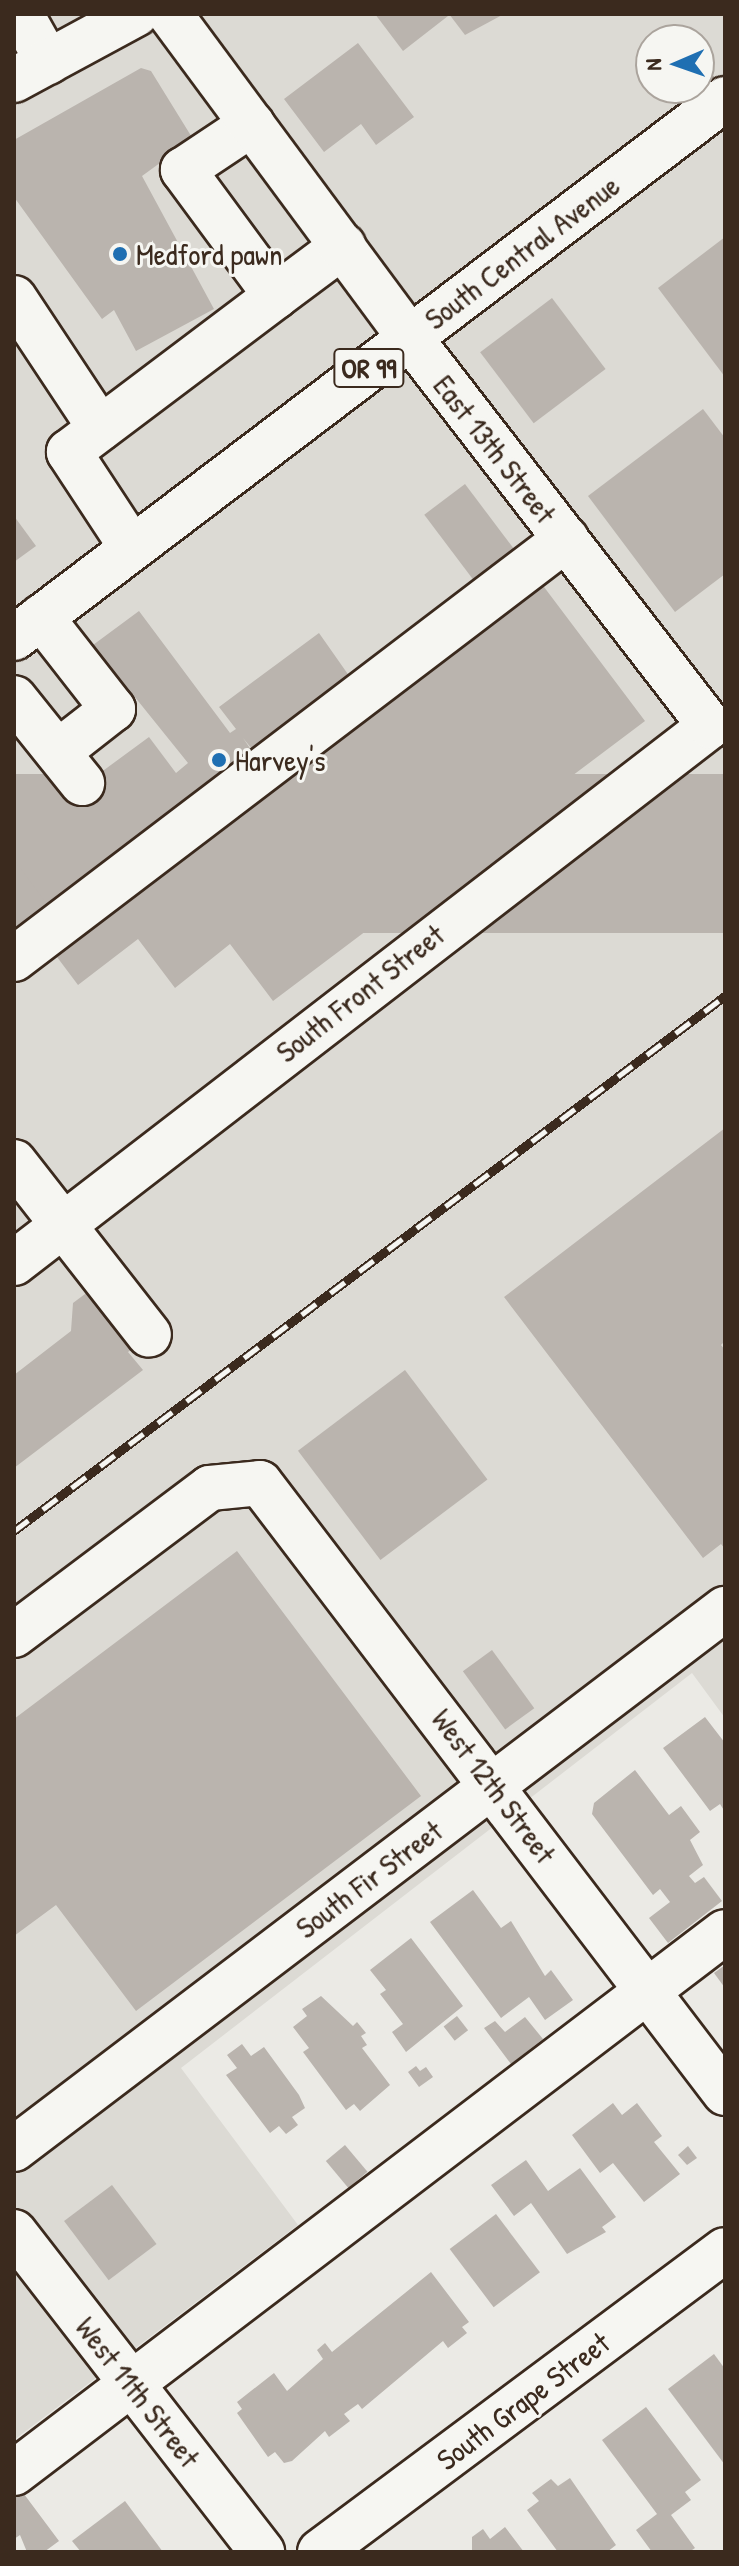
<!DOCTYPE html>
<html>
<head>
<meta charset="utf-8">
<style>
	body { margin:0 }
	#map { position:relative; width:739px; height:2566px; overflow:hidden; background:#ebeae5; font-family:"Patrick Hand",sans-serif }
	div>[style] { position:absolute }
	[style*='--x'] { left:calc(var(--x)*1px); top:calc(var(--y)*1px); width:calc(var(--w)*1px); rotate:calc(var(--a)*1deg) }
	.built>* { inset:0; background:#dcdad4 }
	.building>* { inset:0; background:#bab4ae; transform-origin:0 0 }
	.roads { filter:drop-shadow(2px 0 #3b2a1e) drop-shadow(-2px 0 #3b2a1e) drop-shadow(0 2px #3b2a1e) drop-shadow(0 -2px #3b2a1e) }
	.minor>* { height:44px; margin:-22px; padding:0 22px; transform-origin:22px; border-radius:22px; background:#f6f6f2 }
	.major>* { height:44px; margin:-22px; padding:0 22px; transform-origin:22px; border-radius:22px; background:#f6f6f2 }
	.rail>* { height:9px; margin-top:-4.5px; transform-origin:0; background:repeating-linear-gradient(90deg,#f6f6f2 0 18px,#3b2a1e 0 36px); box-sizing:border-box; border-block:2px solid #3b2a1e }
	.dots>* { width:22px; height:22px; translate:-50% -50%; box-sizing:border-box; border:4px solid #f6f6f2; border-radius:50% }
	span { translate:-50% -50%; white-space:nowrap; text-align:center; line-height:1.15; -webkit-text-stroke:6px #f6f6f2; paint-order:stroke }
	.shield-label span { padding:2px 6px; background:#f6f6f2; border:2px solid; border-radius:6px; -webkit-text-stroke-width:0 }
	.shield-label { font-size:28px; color:#3b2a1e; font-weight:700 }
	.street-label { font-size:30px; color:#3b2a1e }
	.poi-label { font-size:30px; color:#3b2a1e }
	.left { translate:0 -50%; text-align:left }
	.frame { position:absolute; inset:0; border:16px solid #3b2a1e; pointer-events:none }
	.north { position:absolute; left:635px; top:24px; width:80px; height:80px; box-sizing:border-box; background:#f6f6f2; border:2px solid #aba49d; border-radius:50%; rotate:268deg; font-size:22px; font-weight:700; line-height:32px; text-align:center; color:#3b2a1e }
	.north::after { content:''; display:block; margin:auto; width:28px; height:36px; background:#1f6fb2; clip-path:polygon(50% 0,100% 100%,50% 72%,0 100%) }
</style>
</head>
<body>
<div id="map">
	<div class="built">
		<div style="clip-path:polygon(evenodd,14px 14px,725px 14px,725px 1718px,692px 1673px,181px 2068px,298px 2225px,14px 2440px,14px 14px,651px 40px,699px 40px,699px 88px,651px 88px,651px 40px)"></div>
	</div>
	<div class="building">
		<div style="clip-path:polygon(375px 14px,447px 14px,448px 16px,403px 51px)"></div>
		<div style="clip-path:polygon(449px 14px,504px 14px,465px 35px)"></div>
		<div style="clip-path:polygon(358px 43px,414px 117px,376px 145px,361px 124px,324px 152px,284px 99px)"></div>
		<div style="clip-path:polygon(141px 68px,151px 71px,193px 139px,142px 176px,214px 309px,136px 351px,114px 310px,102px 319px,14px 197px,14px 140px)"></div>
		<div style="clip-path:polygon(725px 237px,725px 377px,658px 288px)"></div>
		<div style="left:552px;top:298px;width:89px;height:90px;rotate:53deg"></div>
		<div style="clip-path:polygon(703px 409px,725px 438px,725px 574px,675px 612px,588px 496px)"></div>
		<div style="left:465px;top:484px;width:88px;height:51px;rotate:53deg"></div>
		<div style="clip-path:polygon(14px 516px,36px 546px,14px 562px)"></div>
		<div style="clip-path:polygon(538px 579px,645px 721px,273px 1001px,230px 944px,175px 988px,138px 939px,78px 985px,51px 949px)"></div>
		<div style="clip-path:polygon(139px 611px,230px 733px,236px 729px,219px 707px,319px 633px,352px 680px,256px 754px,243px 738px,256px 757px,60px 902px,14px 841px,14px 772px,74px 852px,129px 811px,100px 773px,149px 737px,176px 773px,188px 763px,93px 645px)"></div>
		<div style="left:725px;top:774px;width:159px;height:749px;rotate:90deg"></div>
		<div style="clip-path:polygon(14px 860px,51px 909px,18px 934px,14px 929px)"></div>
		<div style="clip-path:polygon(725px 1128px,725px 1341px,721px 1345px,725px 1350px,725px 1549px,721px 1544px,703px 1558px,504px 1297px)"></div>
		<div style="clip-path:polygon(101px 1282px,144px 1340px,128px 1352px,143px 1370px,14px 1468px,14px 1375px,71px 1331px,73px 1303px)"></div>
		<div style="left:405px;top:1370px;width:137px;height:134px;rotate:53deg"></div>
		<div style="clip-path:polygon(237px 1551px,421px 1796px,136px 2011px,56px 1905px,14px 1936px,14px 1719px)"></div>
		<div style="left:492px;top:1650px;width:72px;height:36px;rotate:54deg"></div>
		<div style="clip-path:polygon(705px 1717px,725px 1743px,725px 1812px,720px 1804px,710px 1811px,663px 1748px)"></div>
		<div style="clip-path:polygon(635px 1770px,669px 1815px,681px 1806px,700px 1832px,690px 1840px,703px 1865px,689px 1876px,695px 1883px,704px 1877px,722px 1901px,668px 1943px,649px 1918px,670px 1902px,660px 1889px,653px 1895px,592px 1814px,594px 1803px)"></div>
		<div style="clip-path:polygon(473px 1890px,501px 1928px,511px 1921px,545px 1976px,551px 1970px,573px 2000px,545px 2020px,529px 1997px,501px 2018px,430px 1922px)"></div>
		<div style="clip-path:polygon(411px 1938px,463px 2006px,406px 2052px,392px 2032px,403px 2024px,380px 1994px,386px 1990px,370px 1970px)"></div>
		<div style="clip-path:polygon(725px 1965px,725px 1988px,714px 1973px)"></div>
		<div style="clip-path:polygon(321px 1996px,353px 2026px,357px 2022px,366px 2033px,361px 2036px,367px 2045px,362px 2048px,390px 2085px,360px 2111px,354px 2104px,346px 2110px,303px 2052px,309px 2048px,293px 2027px,307px 2016px,302px 2009px)"></div>
		<div style="left:457px;top:2016px;width:18px;height:17px;rotate:52deg"></div>
		<div style="clip-path:polygon(525px 2017px,543px 2039px,511px 2064px,484px 2028px,495px 2021px,505px 2032px)"></div>
		<div style="clip-path:polygon(242px 2044px,251px 2056px,264px 2047px,299px 2095px,305px 2108px,292px 2117px,298px 2125px,286px 2134px,279px 2126px,270px 2133px,226px 2075px,237px 2068px,227px 2055px)"></div>
		<div style="clip-path:polygon(416px 2066px,420px 2071px,426px 2067px,433px 2077px,419px 2087px,408px 2072px)"></div>
		<div style="clip-path:polygon(613px 2103px,622px 2115px,637px 2103px,662px 2136px,654px 2142px,680px 2174px,644px 2202px,613px 2163px,600px 2173px,572px 2135px)"></div>
		<div style="left:345px;top:2145px;width:35px;height:25px;rotate:50deg"></div>
		<div style="clip-path:polygon(688px 2146px,697px 2158px,687px 2165px,678px 2155px)"></div>
		<div style="clip-path:polygon(526px 2160px,548px 2191px,580px 2168px,616px 2217px,602px 2227px,606px 2232px,567px 2254px,531px 2203px,514px 2216px,491px 2185px)"></div>
		<div style="left:112px;top:2185px;width:74px;height:60px;rotate:53deg"></div>
		<div style="left:496px;top:2214px;width:73px;height:58px;rotate:53deg"></div>
		<div style="clip-path:polygon(431px 2272px,469px 2322px,462px 2327px,467px 2333px,448px 2348px,443px 2341px,362px 2409px,358px 2404px,344px 2414px,350px 2421px,329px 2437px,325px 2431px,292px 2461px,284px 2463px,275px 2452px,268px 2457px,237px 2413px,242px 2409px,237px 2402px,274px 2373px,287px 2391px,323px 2359px,317px 2350px,325px 2343px,332px 2352px)"></div>
		<div style="clip-path:polygon(714px 2354px,725px 2369px,725px 2465px,668px 2389px)"></div>
		<div style="clip-path:polygon(646px 2407px,701px 2480px,685px 2492px,691px 2500px,671px 2515px,695px 2548px,689px 2552px,652px 2552px,636px 2530px,657px 2514px,602px 2440px)"></div>
		<div style="clip-path:polygon(570px 2478px,616px 2545px,607px 2552px,558px 2552px,527px 2510px,539px 2501px,532px 2493px,551px 2479px,558px 2486px)"></div>
		<div style="clip-path:polygon(21px 2490px,59px 2541px,44px 2552px,27px 2552px,20px 2535px,14px 2539px,14px 2495px)"></div>
		<div style="clip-path:polygon(125px 2501px,163px 2552px,81px 2552px,72px 2541px)"></div>
		<div style="clip-path:polygon(505px 2527px,524px 2552px,472px 2552px,472px 2537px,483px 2529px,490px 2539px)"></div>
	</div>
	<div class="roads">
		<div class="minor">
			<div style="--x:21;--y:14;--w:55;--a:60.6"></div>
			<div style="--x:276;--y:296;--w:84;--a:-36.7"></div>
			<div style="--x:14;--y:298;--w:156;--a:56.5"></div>
			<div style="--x:132;--y:548;--w:115;--a:-123.3"></div>
			<div style="--x:69;--y:452;--w:259;--a:-37"></div>
			<div style="--x:276;--y:296;--w:157;--a:-126.4"></div>
			<div style="--x:183;--y:170;--w:83;--a:-33.7"></div>
			<div style="--x:41;--y:617;--w:117;--a:52"></div>
			<div style="--x:113;--y:709;--w:70;--a:142"></div>
			<div style="--x:14;--y:698;--w:109;--a:51.3"></div>
			<div style="--x:14;--y:959;--w:694;--a:-37.27"></div>
			<div style="--x:14;--y:1162;--w:219;--a:52"></div>
			<div style="--x:14;--y:1263;--w:879;--a:-37.65"></div>
			<div style="--x:710;--y:726;--w:492;--a:-127.7"></div>
			<div style="--x:409;--y:337;--w:402;--a:-126.5"></div>
			<div style="--x:14;--y:1635;--w:245;--a:-36.9"></div>
			<div style="--x:210;--y:1488;--w:50;--a:-5.7"></div>
			<div style="--x:260;--y:1483;--w:767;--a:52.68"></div>
			<div style="--x:14;--y:2149;--w:893;--a:-37.22"></div>
			<div style="--x:14;--y:2232;--w:405;--a:52.2"></div>
			<div style="--x:14;--y:2473;--w:893;--a:-37.27"></div>
			<div style="--x:320;--y:2552;--w:505;--a:-36.71"></div>
		</div>
		<div class="major">
			<div style="--x:14;--y:80;--w:139;--a:-28.4"></div>
			<div style="--x:14;--y:638;--w:892;--a:-37.17"></div>
		</div>
	</div>
	<div class="rail">
		<div style="--x:14;--y:1531;--w:890;--a:-36.96"></div>
	</div>
	<div class="dots">
		<div style="left:120px;top:254px;background:#1f6fb2"></div>
		<div style="left:219px;top:760px;background:#1f6fb2"></div>
	</div>
	<div class="shield-label">
		<span style="left:369px;top:368px">OR 99</span>
	</div>
	<div class="street-label">
		<span style="left:522px;top:252px;rotate:-37deg">South Central Avenue</span>
		<span style="left:495px;top:449px;rotate:52deg">East 13th Street</span>
		<span style="left:360px;top:993px;rotate:-38deg">South Front Street</span>
		<span style="left:494px;top:1786px;rotate:53deg">West 12th Street</span>
		<span style="left:369px;top:1879px;rotate:-37deg">South Fir Street</span>
		<span style="left:138px;top:2392px;rotate:52deg">West 11th Street</span>
		<span style="left:523px;top:2401px;rotate:-37deg">South Grape Street</span>
	</div>
	<div class="poi-label">
		<span class="left" style="left:136px;top:254px">Medford pawn</span>
		<span class="left" style="left:235px;top:760px">Harvey's</span>
	</div>
	<div class="frame"></div>
	<div class="north">N</div>
</div>
</body>
</html>
